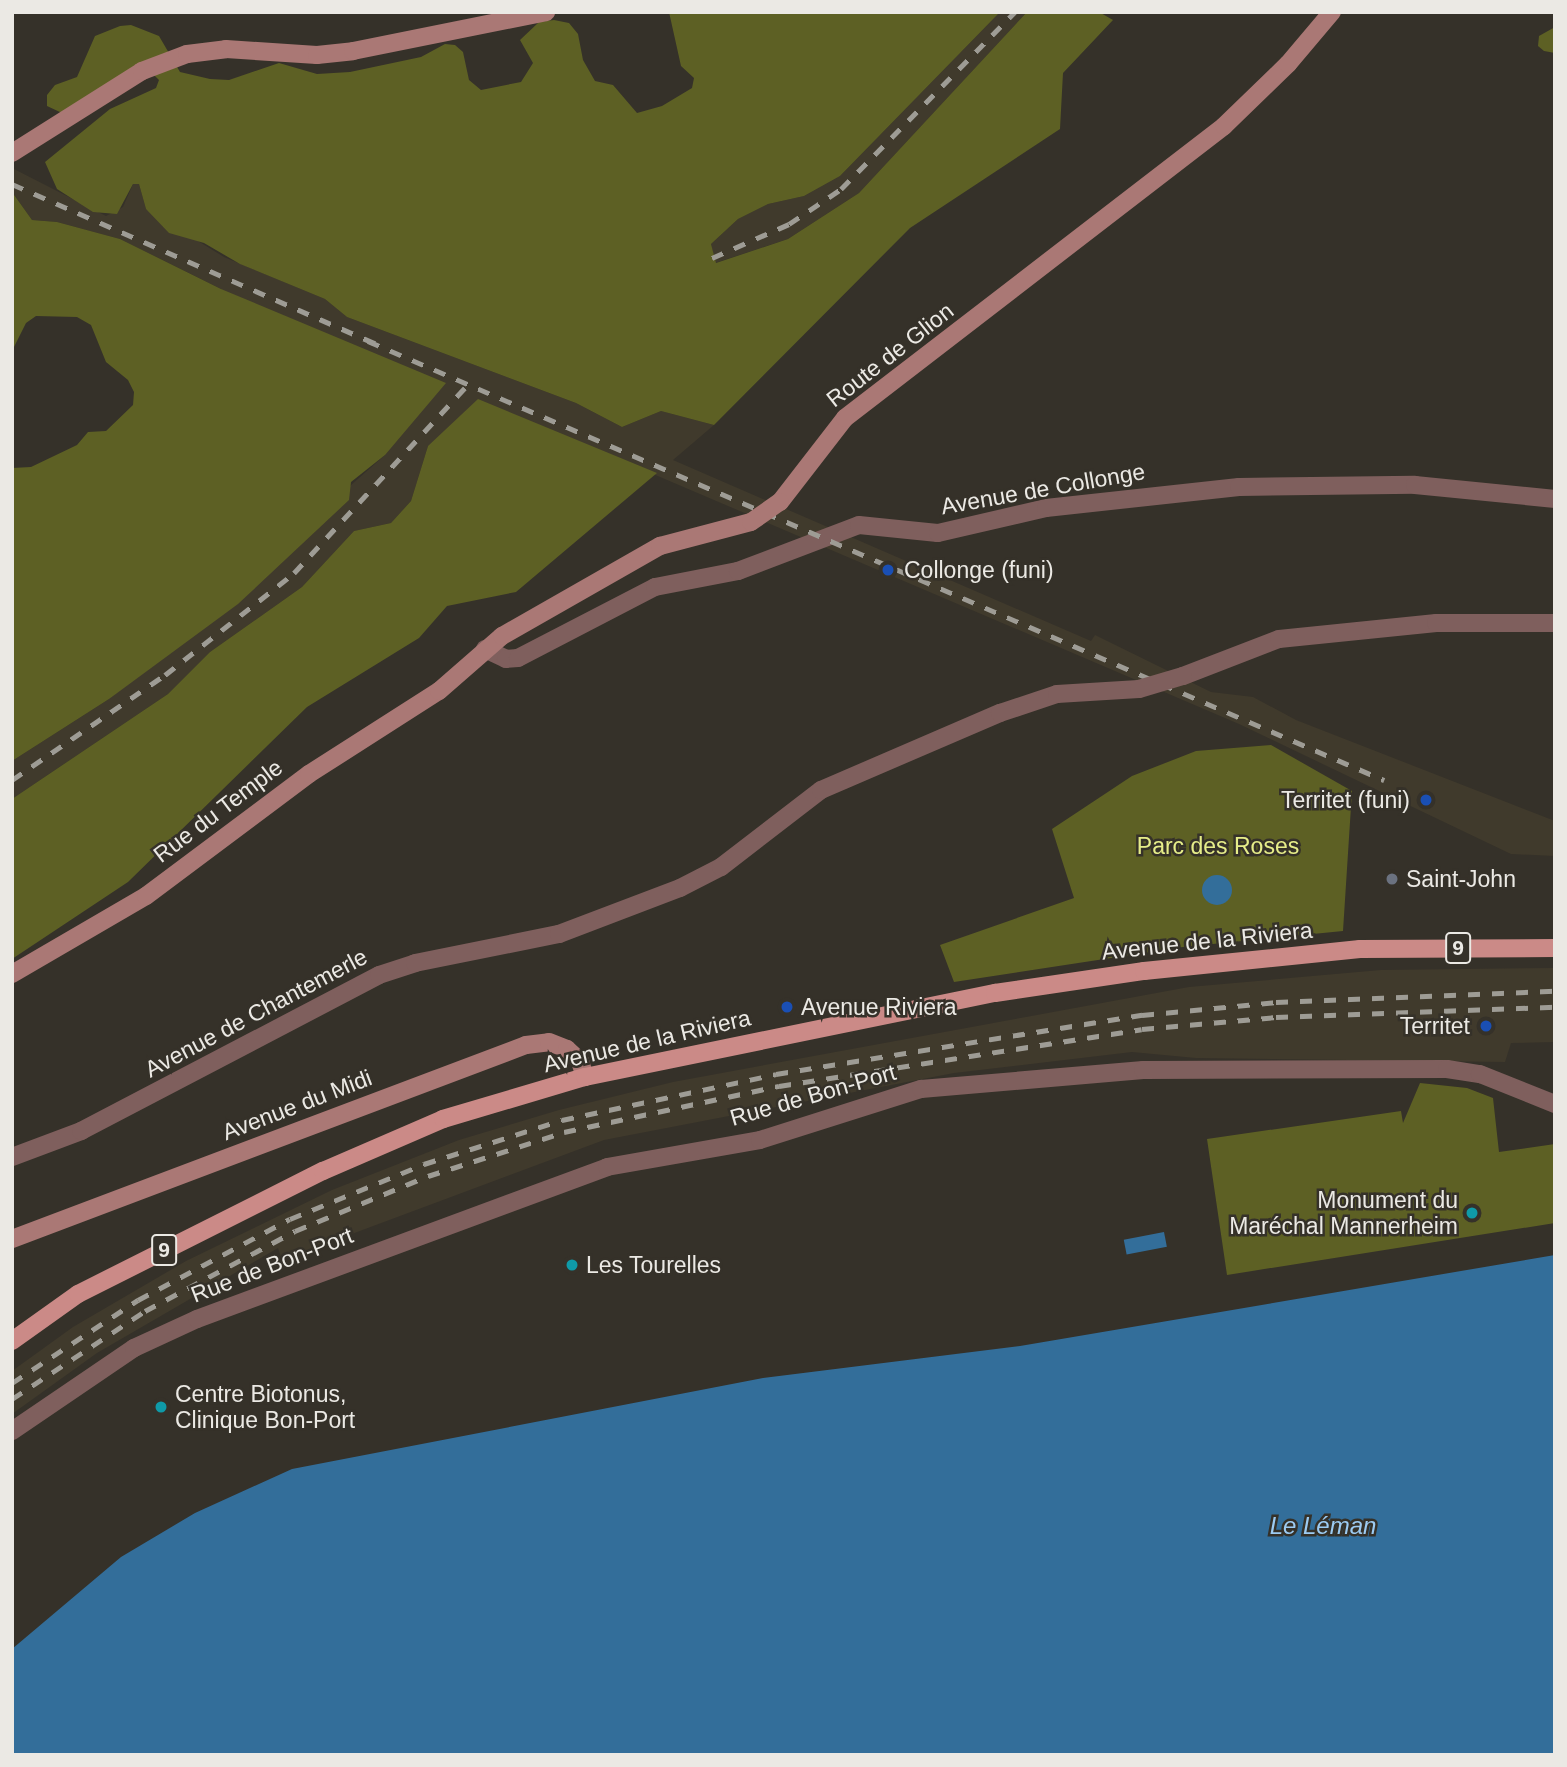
<!DOCTYPE html>
<html>
<head>
<meta charset="utf-8">
<style>
	body { margin:0 }
	#map { position:relative; width:1567px; height:1767px; overflow:hidden; background:#353129; font-family:Helvetica,sans-serif }
	div>[style] { position:absolute }
	[style*='--x'] { left:calc(var(--x)*1px); top:calc(var(--y)*1px); width:calc(var(--w)*1px); rotate:calc(var(--a)*1deg) }
	.built>* { inset:0; background:#403a2c }
	.green>* { inset:0; background:#5d6024 }
	.water>* { inset:0; background:#336e9a; transform-origin:0 0 }
	.round { border-radius:50% }
	.street>* { height:18px; margin:-9px; padding:0 9px; transform-origin:9px; border-radius:9px; background:#7f5f5d }
	.secondary>* { height:18px; margin:-9px; padding:0 9px; transform-origin:9px; border-radius:9px; background:#aa7875 }
	.primary>* { height:18px; margin:-9px; padding:0 9px; transform-origin:9px; border-radius:9px; background:#cb8a87 }
	.rail>* { height:5px; margin-top:-2.5px; transform-origin:0; background:repeating-linear-gradient(90deg,#9e9c95 0 12px,transparent 0 24px) }
	.street-bridge>* { height:18px; margin:-9px; padding:0 9px; transform-origin:9px; border-radius:9px; background:#7f5f5d }
	.secondary-bridge>* { height:18px; margin:-9px; padding:0 9px; transform-origin:9px; border-radius:9px; background:#aa7875 }
	.dots>* { width:19px; height:19px; translate:-50% -50%; box-sizing:border-box; border:4px solid #353129; border-radius:50% }
	span { translate:-50% -50%; white-space:nowrap; text-align:center; line-height:1.15; -webkit-text-stroke:5px #353129; paint-order:stroke }
	.shield-label span { padding:2px 5px; background:#353129; border:2px solid; border-radius:5px; -webkit-text-stroke-width:0 }
	.shield-label { font-size:21px; color:#ebe9e4; font-weight:700 }
	.street-label { font-size:23px; color:#ebe9e4 }
	.poi-label { font-size:23px; color:#ebe9e4 }
	.left { translate:0 -50%; text-align:left }
	.right { translate:-100% -50%; text-align:right }
	.park-label { font-size:23px; color:#e6ed89 }
	.water-label { font-size:24px; color:#9ccbf2; font-style:italic }
	.frame { position:absolute; inset:0; border:14px solid #ebe9e4; pointer-events:none }
</style>
</head>
<body>
<div id="map">
	<div class="built">
		<div style="clip-path:polygon(1000px 12px,1027px 12px,859px 193px,788px 239px,715px 263px,711px 244px,738px 219px,768px 204px,804px 196px,840px 176px)"></div>
		<div style="clip-path:polygon(12px 168px,106px 216px,123px 207px,133px 184px,139px 184px,146px 209px,224px 257px,325px 299px,347px 317px,576px 403px,622px 427px,661px 411px,714px 425px,673px 460px,1091px 641px,1095px 635px,1211px 692px,1253px 697px,1296px 720px,1555px 821px,1555px 856px,1511px 854px,1239px 724px,571px 439px,428px 446px,411px 501px,391px 523px,354px 531px,302px 587px,210px 652px,168px 694px,12px 799px,12px 761px,109px 699px,385px 455px,221px 289px,120px 239px,57px 222px,32px 220px,12px 192px)"></div>
		<div style="clip-path:polygon(1555px 968px,1555px 1042px,1511px 1043px,1505px 1062px,1196px 1058px,1132px 1052px,954px 1073px,604px 1140px,282px 1260px,278px 1248px,97px 1353px,12px 1414px,12px 1371px,73px 1327px,186px 1261px,332px 1190px,459px 1140px,559px 1110px,673px 1082px,1189px 987px,1381px 970px)"></div>
	</div>
	<div class="green">
		<div style="clip-path:polygon(669px 12px,1000px 12px,840px 176px,804px 196px,768px 204px,738px 219px,711px 244px,716px 263px,788px 239px,859px 193px,1027px 12px,1099px 12px,1113px 20px,1063px 73px,1060px 129px,910px 228px,714px 425px,661px 411px,622px 427px,576px 403px,347px 317px,325px 299px,240px 264px,204px 243px,169px 233px,146px 209px,139px 184px,133px 184px,117px 214px,93px 212px,57px 189px,45px 162px,110px 109px,156px 88px,159px 80px,154px 75px,62px 113px,47px 106px,47px 95px,55px 85px,77px 77px,95px 36px,120px 26px,131px 25px,159px 36px,180px 72px,210px 79px,229px 80px,279px 63px,317px 74px,350px 72px,421px 57px,445px 44px,455px 45px,463px 52px,469px 80px,481px 90px,521px 82px,533px 63px,520px 40px,539px 22px,554px 20px,569px 23px,578px 34px,583px 60px,595px 81px,613px 85px,637px 113px,662px 106px,692px 88px,694px 78px,681px 66px)"></div>
		<div style="clip-path:polygon(1555px 27px,1555px 53px,1544px 51px,1538px 46px,1539px 36px)"></div>
		<div style="clip-path:polygon(12px 192px,32px 220px,57px 222px,120px 239px,221px 289px,446px 383px,385px 455px,351px 482px,349px 500px,238px 604px,109px 699px,12px 761px,12px 468px,31px 467px,77px 445px,88px 432px,106px 431px,133px 405px,134px 392px,128px 380px,106px 362px,91px 325px,77px 317px,36px 316px,26px 323px,12px 351px)"></div>
		<div style="clip-path:polygon(478px 399px,657px 473px,516px 592px,447px 606px,419px 638px,307px 707px,128px 882px,12px 959px,12px 799px,168px 694px,210px 652px,302px 587px,354px 531px,391px 523px,411px 501px,428px 446px)"></div>
		<div style="clip-path:polygon(1271px 745px,1352px 791px,1343px 931px,1183px 947px,954px 982px,940px 945px,1074px 898px,1052px 829px,1132px 776px,1196px 751px)"></div>
		<div style="clip-path:polygon(1420px 1083px,1467px 1088px,1493px 1098px,1499px 1152px,1555px 1144px,1555px 1223px,1227px 1275px,1207px 1139px,1401px 1111px,1403px 1123px)"></div>
	</div>
	<div class="water">
		<div class="round" style="left:1202px;top:875px;width:30px;height:30px"></div>
		<div style="left:1164px;top:1232px;width:15px;height:41px;rotate:79deg"></div>
		<div style="clip-path:polygon(1555px 1255px,1555px 1755px,12px 1755px,12px 1649px,121px 1557px,195px 1513px,292px 1469px,763px 1378px,1020px 1346px)"></div>
	</div>
	<div class="street">
		<div style="--x:485;--y:649;--w:23;--a:25"></div>
		<div style="--x:506;--y:659;--w:12;--a:-5"></div>
		<div style="--x:518;--y:658;--w:154;--a:-27.4"></div>
		<div style="--x:655;--y:587;--w:85;--a:-10.9"></div>
		<div style="--x:738;--y:571;--w:129;--a:-20.8"></div>
		<div style="--x:859;--y:525;--w:79;--a:5.8"></div>
		<div style="--x:938;--y:533;--w:111;--a:-13"></div>
		<div style="--x:1046;--y:508;--w:194;--a:-6.2"></div>
		<div style="--x:1239;--y:487;--w:176;--a:-0.7"></div>
		<div style="--x:1415;--y:485;--w:141;--a:5.7"></div>
		<div style="--x:1183;--y:676;--w:103;--a:-21.1"></div>
		<div style="--x:1279;--y:639;--w:158;--a:-5.8"></div>
		<div style="--x:1436;--y:623;--w:119;--a:0"></div>
		<div style="--x:12;--y:1157;--w:74;--a:-20.6"></div>
		<div style="--x:81;--y:1131;--w:336;--a:-27.6"></div>
		<div style="--x:379;--y:975;--w:38;--a:-18"></div>
		<div style="--x:415;--y:963;--w:147;--a:-11.4"></div>
		<div style="--x:559;--y:934;--w:129;--a:-20.8"></div>
		<div style="--x:680;--y:888;--w:46;--a:-27.1"></div>
		<div style="--x:721;--y:867;--w:126;--a:-37.6"></div>
		<div style="--x:821;--y:790;--w:195;--a:-23.3"></div>
		<div style="--x:1000;--y:713;--w:60;--a:-18.4"></div>
		<div style="--x:1057;--y:694;--w:82;--a:-3.5"></div>
		<div style="--x:12;--y:1431;--w:148;--a:-34.2"></div>
		<div style="--x:134;--y:1348;--w:69;--a:-24.7"></div>
		<div style="--x:197;--y:1319;--w:437;--a:-20.3"></div>
		<div style="--x:607;--y:1167;--w:155;--a:-10"></div>
		<div style="--x:760;--y:1140;--w:169;--a:-17.6"></div>
		<div style="--x:921;--y:1089;--w:223;--a:-4.9"></div>
		<div style="--x:1143;--y:1070;--w:304;--a:-0.2"></div>
		<div style="--x:1447;--y:1069;--w:33;--a:9"></div>
		<div style="--x:1480;--y:1074;--w:81;--a:21.8"></div>
	</div>
	<div class="secondary">
		<div style="--x:12;--y:153;--w:154;--a:-32.2"></div>
		<div style="--x:142;--y:71;--w:48;--a:-20.7"></div>
		<div style="--x:187;--y:54;--w:39;--a:-7"></div>
		<div style="--x:226;--y:49;--w:91;--a:3.8"></div>
		<div style="--x:317;--y:55;--w:36;--a:-6"></div>
		<div style="--x:353;--y:51;--w:197;--a:-11.4"></div>
		<div style="--x:780;--y:502;--w:106;--a:-52.3"></div>
		<div style="--x:845;--y:418;--w:478;--a:-37.6"></div>
		<div style="--x:1224;--y:126;--w:89;--a:-44.1"></div>
		<div style="--x:1288;--y:64;--w:68;--a:-49.8"></div>
		<div style="--x:12;--y:974;--w:155;--a:-30.2"></div>
		<div style="--x:146;--y:896;--w:204;--a:-36.8"></div>
		<div style="--x:309;--y:774;--w:154;--a:-32.6"></div>
		<div style="--x:439;--y:691;--w:84;--a:-41.1"></div>
		<div style="--x:502;--y:636;--w:182;--a:-29.7"></div>
		<div style="--x:660;--y:546;--w:94;--a:-14.8"></div>
		<div style="--x:12;--y:1239;--w:549;--a:-20.68"></div>
		<div style="--x:526;--y:1045;--w:23;--a:-7"></div>
		<div style="--x:549;--y:1042;--w:19;--a:21"></div>
		<div style="--x:567;--y:1049;--w:18;--a:43"></div>
		<div style="--x:580;--y:1061;--w:17;--a:73"></div>
	</div>
	<div class="primary">
		<div style="--x:12;--y:1341;--w:81;--a:-35.5"></div>
		<div style="--x:78;--y:1294;--w:274;--a:-26.7"></div>
		<div style="--x:323;--y:1171;--w:131;--a:-23.4"></div>
		<div style="--x:443;--y:1119;--w:148;--a:-16.5"></div>
		<div style="--x:585;--y:1077;--w:419;--a:-11.6"></div>
		<div style="--x:995;--y:993;--w:151;--a:-8.4"></div>
		<div style="--x:1144;--y:971;--w:217;--a:-5.8"></div>
		<div style="--x:1360;--y:949;--w:195;--a:-0.3"></div>
	</div>
	<div class="rail">
		<div style="--x:12;--y:184;--w:399;--a:23.7"></div>
		<div style="--x:712;--y:258;--w:84;--a:-23.8"></div>
		<div style="--x:789;--y:224;--w:63;--a:-33.9"></div>
		<div style="--x:841;--y:189;--w:248;--a:-45.5"></div>
		<div style="--x:368;--y:341;--w:1107;--a:23.37"></div>
		<div style="--x:12;--y:780;--w:186;--a:-34.5"></div>
		<div style="--x:165;--y:675;--w:164;--a:-38.3"></div>
		<div style="--x:294;--y:573;--w:252;--a:-47.3"></div>
		<div style="--x:12;--y:1383;--w:151;--a:-33.4"></div>
		<div style="--x:138;--y:1300;--w:172;--a:-28.1"></div>
		<div style="--x:290;--y:1219;--w:145;--a:-22.3"></div>
		<div style="--x:424;--y:1164;--w:145;--a:-17.7"></div>
		<div style="--x:562;--y:1120;--w:219;--a:-12.1"></div>
		<div style="--x:776;--y:1074;--w:371;--a:-9.2"></div>
		<div style="--x:1142;--y:1015;--w:135;--a:-5.5"></div>
		<div style="--x:1276;--y:1002;--w:279;--a:-2.3"></div>
		<div style="--x:12;--y:1399;--w:159;--a:-33.5"></div>
		<div style="--x:145;--y:1311;--w:170;--a:-28.1"></div>
		<div style="--x:295;--y:1231;--w:144;--a:-22.5"></div>
		<div style="--x:428;--y:1176;--w:143;--a:-17.9"></div>
		<div style="--x:564;--y:1132;--w:220;--a:-12.1"></div>
		<div style="--x:779;--y:1086;--w:367;--a:-8.9"></div>
		<div style="--x:1142;--y:1029;--w:135;--a:-5.1"></div>
		<div style="--x:1276;--y:1017;--w:279;--a:-2.1"></div>
	</div>
	<div class="street-bridge">
		<div style="--x:1139;--y:689;--w:46;--a:-16.5"></div>
	</div>
	<div class="secondary-bridge">
		<div style="--x:751;--y:522;--w:35;--a:-35"></div>
	</div>
	<div class="dots">
		<div style="left:888px;top:570px;background:#1a4fb4"></div>
		<div style="left:1426px;top:800px;background:#1a4fb4"></div>
		<div style="left:1392px;top:879px;background:#6b7280"></div>
		<div style="left:787px;top:1007px;background:#1a4fb4"></div>
		<div style="left:1486px;top:1026px;background:#1a4fb4"></div>
		<div style="left:1472px;top:1213px;background:#0f9aa8"></div>
		<div style="left:572px;top:1265px;background:#0f9aa8"></div>
		<div style="left:161px;top:1407px;background:#0f9aa8"></div>
	</div>
	<div class="shield-label">
		<span style="left:1458px;top:948px">9</span>
		<span style="left:164px;top:1250px">9</span>
	</div>
	<div class="street-label">
		<span style="left:890px;top:355px;rotate:-38deg">Route de Glion</span>
		<span style="left:1043px;top:489px;rotate:-10deg">Avenue de Collonge</span>
		<span style="left:218px;top:811px;rotate:-37deg">Rue du Temple</span>
		<span style="left:1207px;top:941px;rotate:-6deg">Avenue de la Riviera</span>
		<span style="left:256px;top:1013px;rotate:-28deg">Avenue de Chantemerle</span>
		<span style="left:647px;top:1041px;rotate:-13deg">Avenue de la Riviera</span>
		<span style="left:813px;top:1095px;rotate:-16deg">Rue de Bon-Port</span>
		<span style="left:297px;top:1105px;rotate:-21deg">Avenue du Midi</span>
		<span style="left:272px;top:1265px;rotate:-21deg">Rue de Bon-Port</span>
	</div>
	<div class="poi-label">
		<span class="left" style="left:904px;top:570px">Collonge (funi)</span>
		<span class="right" style="left:1410px;top:800px">Territet (funi)</span>
		<span class="left" style="left:1406px;top:879px">Saint-John</span>
		<span class="left" style="left:801px;top:1007px">Avenue Riviera</span>
		<span class="right" style="left:1470px;top:1026px">Territet</span>
		<span class="right" style="left:1458px;top:1213px">Monument du<br>Maréchal Mannerheim</span>
		<span class="left" style="left:586px;top:1265px">Les Tourelles</span>
		<span class="left" style="left:175px;top:1407px">Centre Biotonus,<br>Clinique Bon-Port</span>
	</div>
	<div class="park-label">
		<span style="left:1218px;top:846px">Parc des Roses</span>
	</div>
	<div class="water-label">
		<span style="left:1323px;top:1526px">Le Léman</span>
	</div>
	<div class="frame"></div>
</div>
</body>
</html>
